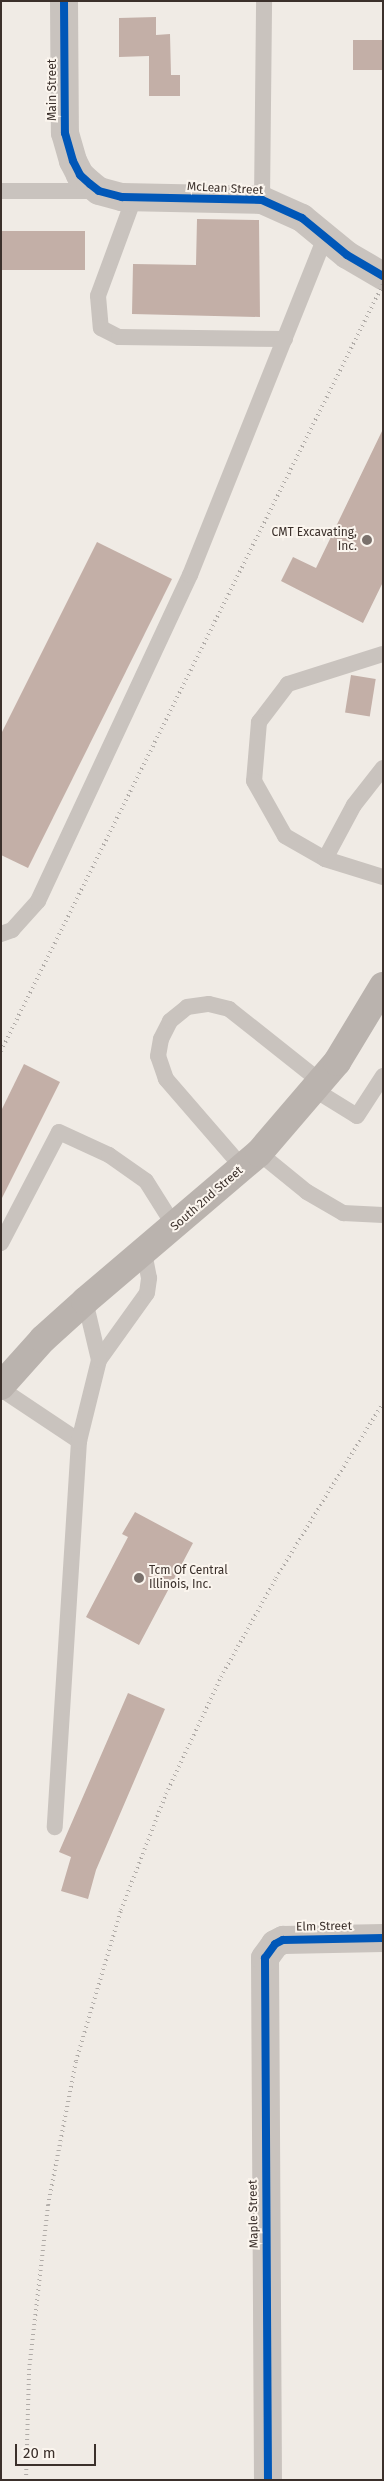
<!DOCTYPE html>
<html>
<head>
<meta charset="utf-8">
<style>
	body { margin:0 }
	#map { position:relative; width:384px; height:2481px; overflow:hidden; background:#f0ebe5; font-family:"Fira Sans",sans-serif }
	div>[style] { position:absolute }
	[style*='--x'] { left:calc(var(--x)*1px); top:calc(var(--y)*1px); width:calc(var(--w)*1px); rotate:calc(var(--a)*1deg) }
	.building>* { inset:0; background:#c3afa7; transform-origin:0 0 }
	.lane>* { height:16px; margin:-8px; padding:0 8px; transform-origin:8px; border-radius:8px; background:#c9c3be }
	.street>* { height:28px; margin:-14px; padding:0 14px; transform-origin:14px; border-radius:14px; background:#c9c3be }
	.secondary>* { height:28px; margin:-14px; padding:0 14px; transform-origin:14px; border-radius:14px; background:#bab3ae }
	.rail>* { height:4px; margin-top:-2px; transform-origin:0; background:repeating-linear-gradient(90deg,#b1aca8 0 1px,transparent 0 5px) }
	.cycleway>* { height:8px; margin:-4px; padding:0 4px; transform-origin:4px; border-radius:4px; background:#0057b8 }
	.dots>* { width:14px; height:14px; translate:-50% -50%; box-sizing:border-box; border:2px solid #fbf5ee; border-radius:50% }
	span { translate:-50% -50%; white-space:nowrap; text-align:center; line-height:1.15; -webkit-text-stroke:4px #fbf5ee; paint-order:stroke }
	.street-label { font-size:12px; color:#3b302b }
	.poi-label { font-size:12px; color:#3b302b }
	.right { translate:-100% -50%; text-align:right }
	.left { translate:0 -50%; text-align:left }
	.frame { position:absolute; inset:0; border:2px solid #3b302b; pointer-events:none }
	.scale { position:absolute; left:15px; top:2444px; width:81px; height:22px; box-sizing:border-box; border:2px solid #3b302b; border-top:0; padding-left:6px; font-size:15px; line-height:18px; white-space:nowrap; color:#3b302b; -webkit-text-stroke:4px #fbf5ee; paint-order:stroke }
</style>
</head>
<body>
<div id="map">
	<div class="building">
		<div style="clip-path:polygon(156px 17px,156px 35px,170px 34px,171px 75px,180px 75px,180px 96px,149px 96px,149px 56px,119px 57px,119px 18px)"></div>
		<div style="left:383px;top:40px;width:30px;height:30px;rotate:90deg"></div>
		<div style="clip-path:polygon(197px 219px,259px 220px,260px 317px,132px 314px,133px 264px,196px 265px)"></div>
		<div style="left:1px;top:231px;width:84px;height:39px"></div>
		<div style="clip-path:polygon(383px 429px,383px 582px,363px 623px,281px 581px,293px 557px,316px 568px)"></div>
		<div style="clip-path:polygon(97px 542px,172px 579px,28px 868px,1px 855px,1px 734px)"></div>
		<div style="left:351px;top:675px;width:25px;height:38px;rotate:9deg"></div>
		<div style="clip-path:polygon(24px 1064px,60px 1082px,1px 1200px,1px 1111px)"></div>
		<div style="clip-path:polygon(135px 1512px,193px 1543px,139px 1645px,86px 1617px,128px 1537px,122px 1534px)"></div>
		<div style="clip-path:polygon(128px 1693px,165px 1709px,96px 1870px,88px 1899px,61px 1891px,71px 1857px,59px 1852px)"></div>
	</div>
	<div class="lane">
		<div style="--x:1;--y:191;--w:98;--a:0"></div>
		<div style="--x:134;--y:198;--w:104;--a:110.2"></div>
		<div style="--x:98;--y:296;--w:32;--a:85"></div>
		<div style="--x:101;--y:328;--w:20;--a:27"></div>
		<div style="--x:119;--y:337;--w:166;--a:0.7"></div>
		<div style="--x:262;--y:200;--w:199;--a:-89.4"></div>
		<div style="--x:383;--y:654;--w:100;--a:162.5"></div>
		<div style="--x:288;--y:684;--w:48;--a:127.3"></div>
		<div style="--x:259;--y:722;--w:59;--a:94.8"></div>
		<div style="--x:254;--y:781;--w:63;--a:60.6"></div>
		<div style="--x:285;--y:836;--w:46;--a:29.9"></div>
		<div style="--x:325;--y:859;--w:61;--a:17.2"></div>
		<div style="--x:325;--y:859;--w:61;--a:-61.8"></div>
		<div style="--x:354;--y:805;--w:47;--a:-51.9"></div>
		<div style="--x:1;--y:934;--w:12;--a:-20"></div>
		<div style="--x:12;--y:930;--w:39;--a:-48"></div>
		<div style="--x:38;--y:901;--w:360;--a:-65"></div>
		<div style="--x:190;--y:575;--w:364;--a:-68.2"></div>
		<div style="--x:315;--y:1090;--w:49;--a:31.8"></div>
		<div style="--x:357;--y:1116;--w:48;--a:-57"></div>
		<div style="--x:259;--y:1153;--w:62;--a:39.1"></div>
		<div style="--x:307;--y:1192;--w:42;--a:30.3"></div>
		<div style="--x:343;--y:1213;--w:40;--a:2.9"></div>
		<div style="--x:243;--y:1168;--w:118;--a:-130.9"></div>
		<div style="--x:166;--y:1079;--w:24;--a:-109"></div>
		<div style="--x:158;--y:1056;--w:17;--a:-80"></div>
		<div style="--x:161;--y:1039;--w:20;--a:-63"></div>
		<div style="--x:170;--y:1021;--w:22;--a:-39"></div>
		<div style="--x:187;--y:1007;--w:22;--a:-8"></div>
		<div style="--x:209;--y:1004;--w:21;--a:14"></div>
		<div style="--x:229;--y:1009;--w:117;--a:38.4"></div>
		<div style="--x:1;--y:1243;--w:125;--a:-62.4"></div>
		<div style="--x:59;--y:1132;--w:55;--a:24.7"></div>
		<div style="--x:109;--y:1155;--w:45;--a:35.1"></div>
		<div style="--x:146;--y:1181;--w:54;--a:57.8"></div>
		<div style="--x:99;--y:1360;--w:82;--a:-54.4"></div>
		<div style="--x:147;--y:1293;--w:15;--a:-82"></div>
		<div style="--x:149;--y:1278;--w:25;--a:-101"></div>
		<div style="--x:1;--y:1389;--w:94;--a:33.7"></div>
		<div style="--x:79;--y:1441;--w:387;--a:93.6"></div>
		<div style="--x:79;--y:1441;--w:83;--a:-76.1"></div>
		<div style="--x:99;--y:1360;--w:61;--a:-103.3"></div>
	</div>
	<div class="street">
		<div style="--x:64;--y:1;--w:132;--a:89.6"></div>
		<div style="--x:65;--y:133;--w:29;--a:74"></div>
		<div style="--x:73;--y:161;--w:16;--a:63"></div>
		<div style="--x:80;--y:175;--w:13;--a:42"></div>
		<div style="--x:90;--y:184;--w:11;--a:38"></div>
		<div style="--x:99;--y:191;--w:24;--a:15"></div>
		<div style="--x:122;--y:197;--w:140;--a:1.2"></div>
		<div style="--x:262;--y:200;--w:44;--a:24.2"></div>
		<div style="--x:302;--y:218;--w:58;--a:39.4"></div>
		<div style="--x:347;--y:255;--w:42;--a:30.3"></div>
		<div style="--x:268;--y:2480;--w:522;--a:-90.33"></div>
		<div style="--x:265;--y:1958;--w:17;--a:-54"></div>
		<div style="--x:275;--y:1944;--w:9;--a:-27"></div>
		<div style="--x:283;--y:1940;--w:100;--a:-1.1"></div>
	</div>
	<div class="secondary">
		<div style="--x:1;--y:1386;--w:63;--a:-48.2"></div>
		<div style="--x:43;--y:1339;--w:57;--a:-42.1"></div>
		<div style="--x:85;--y:1301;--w:228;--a:-40.4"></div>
		<div style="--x:259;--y:1153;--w:120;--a:-49.4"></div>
		<div style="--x:337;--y:1062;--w:89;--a:-58.8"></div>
	</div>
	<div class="rail">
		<div style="--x:1;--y:1051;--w:857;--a:-63.52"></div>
		<div style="--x:26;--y:2480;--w:110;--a:-88.4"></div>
		<div style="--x:29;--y:2370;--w:166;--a:-83.4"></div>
		<div style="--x:48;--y:2205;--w:147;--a:-79"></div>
		<div style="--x:76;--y:2061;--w:158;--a:-73.4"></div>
		<div style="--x:121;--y:1910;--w:124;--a:-68.8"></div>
		<div style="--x:166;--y:1794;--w:129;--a:-64.8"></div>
		<div style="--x:221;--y:1677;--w:113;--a:-60.9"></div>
		<div style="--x:276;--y:1578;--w:205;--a:-58.6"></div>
	</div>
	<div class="cycleway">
		<div style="--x:64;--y:1;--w:132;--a:89.6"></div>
		<div style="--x:65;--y:133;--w:29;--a:74"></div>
		<div style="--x:73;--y:161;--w:16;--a:63"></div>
		<div style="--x:80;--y:175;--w:13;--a:42"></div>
		<div style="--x:90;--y:184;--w:11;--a:38"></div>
		<div style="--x:99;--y:191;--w:24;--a:15"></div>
		<div style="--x:122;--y:197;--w:140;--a:1.2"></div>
		<div style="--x:262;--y:200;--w:44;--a:24.2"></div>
		<div style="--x:302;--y:218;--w:58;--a:39.4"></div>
		<div style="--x:347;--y:255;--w:42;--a:30.3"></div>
		<div style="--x:268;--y:2480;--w:522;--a:-90.33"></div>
		<div style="--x:265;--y:1958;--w:17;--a:-54"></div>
		<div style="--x:275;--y:1944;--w:9;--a:-27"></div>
		<div style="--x:283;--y:1940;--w:100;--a:-1.1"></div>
	</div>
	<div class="dots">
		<div style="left:367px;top:540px;background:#7a716c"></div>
		<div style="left:139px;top:1578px;background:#7a716c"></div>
	</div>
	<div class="street-label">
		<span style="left:53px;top:90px;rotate:-90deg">Main Street</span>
		<span style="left:225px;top:189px;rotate:3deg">McLean Street</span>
		<span style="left:207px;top:1199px;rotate:-41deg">South 2nd Street</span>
		<span style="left:324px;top:1927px;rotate:-1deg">Elm Street</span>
		<span style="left:254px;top:2214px;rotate:-91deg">Maple Street</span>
	</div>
	<div class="poi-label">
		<span class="right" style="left:357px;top:540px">CMT Excavating,<br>Inc.</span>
		<span class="left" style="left:149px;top:1578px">Tcm Of Central<br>Illinois, Inc.</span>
	</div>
	<div class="frame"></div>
	<div class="scale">20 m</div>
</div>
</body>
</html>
